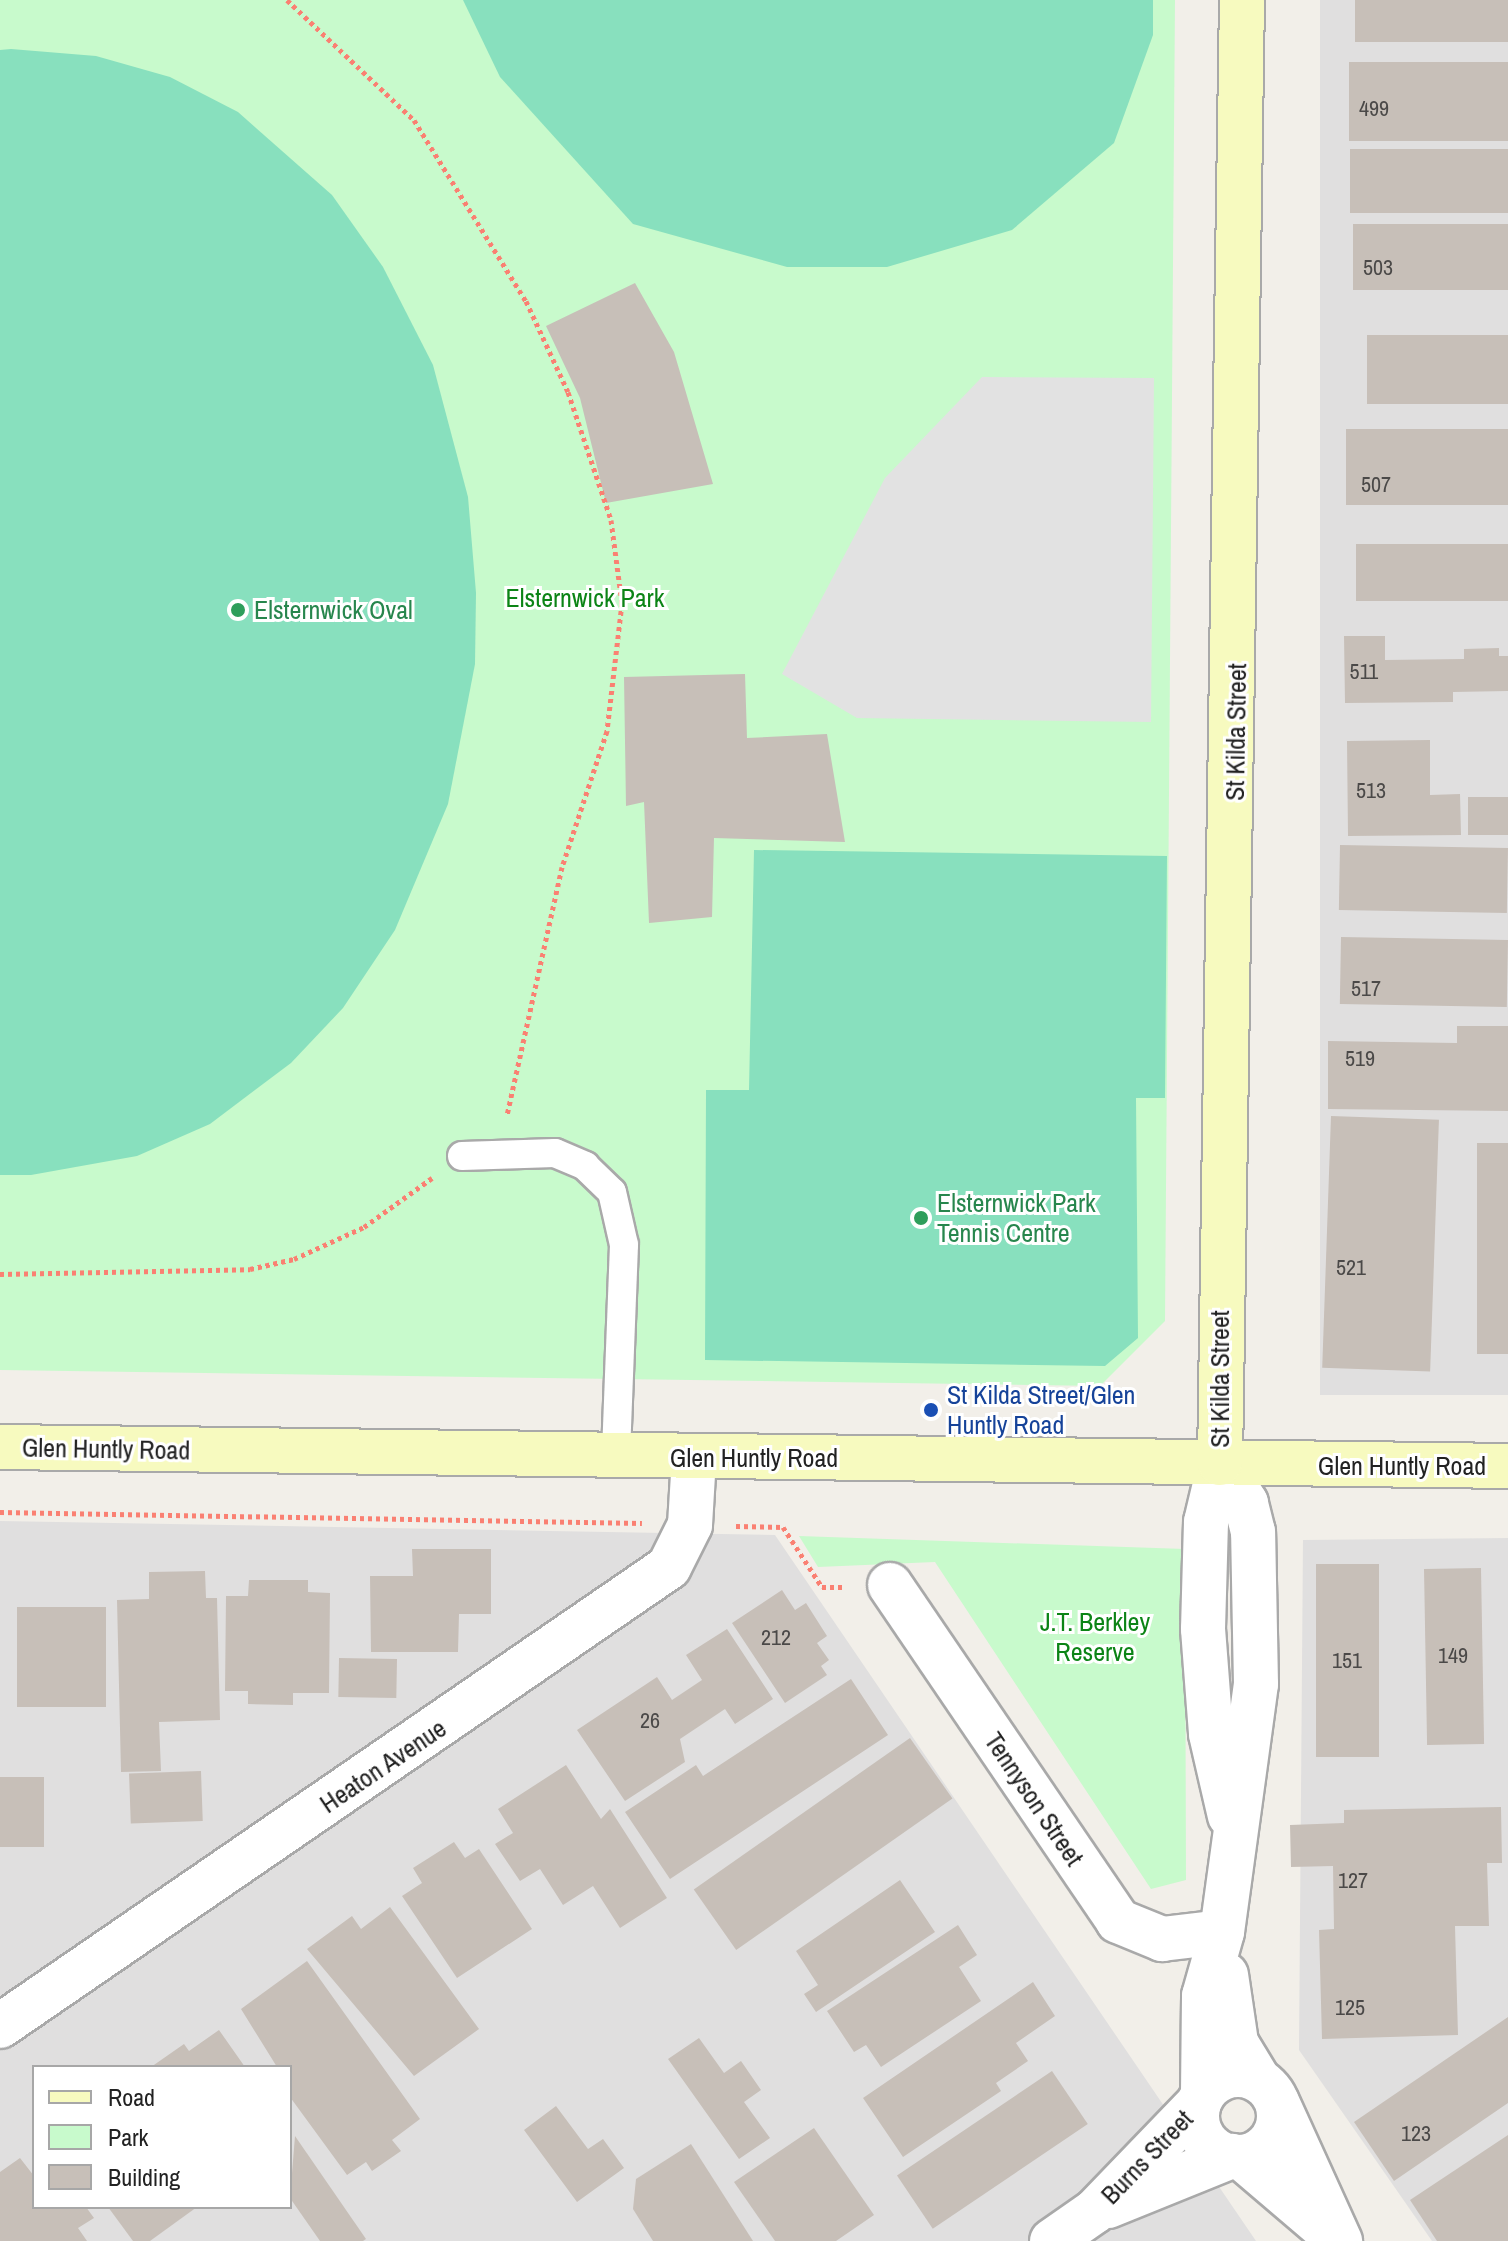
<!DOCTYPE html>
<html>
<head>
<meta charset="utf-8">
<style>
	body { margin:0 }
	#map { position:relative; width:1508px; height:2241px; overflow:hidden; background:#f2efe9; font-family:"Archivo Narrow",sans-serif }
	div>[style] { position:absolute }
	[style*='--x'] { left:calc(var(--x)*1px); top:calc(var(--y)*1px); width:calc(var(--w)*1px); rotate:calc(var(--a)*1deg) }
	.residential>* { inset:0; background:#e0dfdf; transform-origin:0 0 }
	.park>* { inset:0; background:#c8facc }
	.pitch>* { inset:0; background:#88e0be }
	.parking>* { inset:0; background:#e2e2e2 }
	.building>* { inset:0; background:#c7bfb8; transform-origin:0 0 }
	.path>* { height:5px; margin-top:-2.5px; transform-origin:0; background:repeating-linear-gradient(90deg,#fa8072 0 4px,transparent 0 8px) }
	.roads { filter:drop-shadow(2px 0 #a9a9a9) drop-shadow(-2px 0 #a9a9a9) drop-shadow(0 2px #a9a9a9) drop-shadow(0 -2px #a9a9a9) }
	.lane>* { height:28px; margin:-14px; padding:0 14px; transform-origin:14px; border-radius:14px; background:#fff }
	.street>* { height:44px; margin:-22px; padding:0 22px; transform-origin:22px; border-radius:22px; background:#fff }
	.street>.ring { margin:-22px; padding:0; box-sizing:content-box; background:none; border:44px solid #fff; border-radius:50% }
	.secondary>* { height:44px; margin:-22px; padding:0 22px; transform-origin:22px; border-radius:22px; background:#f7fabf }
	.dots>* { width:22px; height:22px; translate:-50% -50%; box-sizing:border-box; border:4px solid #fff; border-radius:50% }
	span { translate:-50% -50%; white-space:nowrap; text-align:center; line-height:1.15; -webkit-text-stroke:6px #fff; paint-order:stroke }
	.number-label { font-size:22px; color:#4b4948 }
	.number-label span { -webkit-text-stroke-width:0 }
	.park-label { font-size:26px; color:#0c8416 }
	.leisure-label { font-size:26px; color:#27864d }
	.left { translate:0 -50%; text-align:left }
	.street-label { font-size:26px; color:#222 }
	.transit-label { font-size:26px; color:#164399 }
	.legend { position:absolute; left:32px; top:2065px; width:260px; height:144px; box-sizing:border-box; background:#fff; border:2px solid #a7a7a7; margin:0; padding:10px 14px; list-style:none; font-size:24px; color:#222 }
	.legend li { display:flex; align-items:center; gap:16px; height:40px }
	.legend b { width:40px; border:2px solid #a7a7a7 }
</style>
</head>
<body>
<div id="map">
	<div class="residential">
		<div style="left:1320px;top:0;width:188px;height:1395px"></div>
		<div style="clip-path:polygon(evenodd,0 1521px,775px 1535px,1256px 2241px,0 2241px,0 1521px,34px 2067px,290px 2067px,290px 2207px,34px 2207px,34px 2067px)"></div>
		<div style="clip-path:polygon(1508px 1538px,1508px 2241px,1432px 2241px,1299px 2050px,1303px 1540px)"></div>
	</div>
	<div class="park">
		<div style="clip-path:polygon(0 0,1175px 0,1165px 1321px,1100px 1386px,0 1370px)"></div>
		<div style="clip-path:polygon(799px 1536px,1185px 1549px,1186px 1880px,1151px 1889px,935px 1562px,818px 1567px)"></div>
	</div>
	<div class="pitch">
		<div style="clip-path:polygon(463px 0,1153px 0,1153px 35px,1114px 143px,1012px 230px,887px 267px,787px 267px,633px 224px,500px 77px)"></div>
		<div style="clip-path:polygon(11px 49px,96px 56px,170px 77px,238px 112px,332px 195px,383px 267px,433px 365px,468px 497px,476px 593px,475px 664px,448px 804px,395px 930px,343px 1008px,291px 1063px,210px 1124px,137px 1156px,31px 1175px,0 1175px,0 50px)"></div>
		<div style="clip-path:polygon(754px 850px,1167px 856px,1165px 1098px,1136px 1098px,1138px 1338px,1105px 1366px,705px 1360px,706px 1090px,749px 1090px)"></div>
	</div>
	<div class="parking">
		<div style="clip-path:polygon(982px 377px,1154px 378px,1151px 722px,857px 718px,782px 674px,885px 478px)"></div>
	</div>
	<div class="building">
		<div style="left:1355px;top:0;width:153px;height:42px"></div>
		<div style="left:1508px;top:62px;width:79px;height:159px;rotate:90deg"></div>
		<div style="left:1350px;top:149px;width:158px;height:64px"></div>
		<div style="left:1508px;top:224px;width:66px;height:155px;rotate:90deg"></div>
		<div style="clip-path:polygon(635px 283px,674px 352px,713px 484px,606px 503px,580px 398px,546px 326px)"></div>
		<div style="left:1367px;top:335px;width:141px;height:69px"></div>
		<div style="left:1346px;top:429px;width:162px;height:76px"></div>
		<div style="left:1508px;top:544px;width:57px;height:152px;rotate:90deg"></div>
		<div style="clip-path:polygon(1344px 636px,1385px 636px,1385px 660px,1464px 659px,1464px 649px,1499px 648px,1499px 656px,1508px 656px,1508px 691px,1453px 692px,1453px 702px,1345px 703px)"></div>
		<div style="clip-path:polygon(745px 674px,747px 738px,827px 734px,845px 842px,714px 838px,712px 917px,649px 923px,644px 802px,626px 806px,624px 677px)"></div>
		<div style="clip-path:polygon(1430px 740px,1430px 795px,1460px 794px,1461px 835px,1348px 836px,1347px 741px)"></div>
		<div style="left:1468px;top:797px;width:40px;height:38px"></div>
		<div style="left:1340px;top:845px;width:168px;height:65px;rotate:1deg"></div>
		<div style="left:1341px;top:937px;width:167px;height:67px;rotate:1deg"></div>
		<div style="clip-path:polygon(1457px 1026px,1508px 1026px,1508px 1111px,1328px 1109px,1328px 1041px,1457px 1043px)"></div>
		<div style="left:1331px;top:1116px;width:108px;height:252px;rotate:2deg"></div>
		<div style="left:1477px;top:1143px;width:31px;height:211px"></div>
		<div style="clip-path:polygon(412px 1549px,491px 1549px,491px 1614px,459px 1614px,458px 1652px,371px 1652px,370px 1576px,413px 1576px)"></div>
		<div style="left:1316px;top:1564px;width:63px;height:193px"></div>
		<div style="left:1481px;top:1568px;width:176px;height:57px;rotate:89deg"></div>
		<div style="clip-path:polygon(205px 1571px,206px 1598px,217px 1598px,220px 1720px,159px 1722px,161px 1771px,121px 1772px,117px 1600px,149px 1599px,149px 1572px)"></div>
		<div style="clip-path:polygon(249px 1580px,308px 1580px,308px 1592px,330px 1593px,329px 1693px,293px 1693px,293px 1705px,248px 1704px,248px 1691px,225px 1691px,226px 1596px,248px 1596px)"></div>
		<div style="clip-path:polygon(782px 1590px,795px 1610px,806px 1603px,827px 1636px,817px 1643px,829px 1660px,821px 1666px,827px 1675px,785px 1703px,732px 1623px)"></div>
		<div style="left:106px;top:1607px;width:100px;height:89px;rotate:90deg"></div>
		<div style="clip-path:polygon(727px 1629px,773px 1699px,735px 1724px,725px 1709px,680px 1739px,685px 1762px,625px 1801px,577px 1730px,657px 1677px,672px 1700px,702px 1680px,686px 1655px)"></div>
		<div style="left:339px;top:1658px;width:58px;height:39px;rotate:1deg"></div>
		<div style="clip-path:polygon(851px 1679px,888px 1735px,670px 1879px,625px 1812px,696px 1765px,703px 1776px)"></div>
		<div style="left:910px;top:1738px;width:74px;height:264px;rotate:55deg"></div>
		<div style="clip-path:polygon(566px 1765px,601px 1819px,610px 1809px,667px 1898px,620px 1928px,593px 1886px,563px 1905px,540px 1869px,520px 1881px,495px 1844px,513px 1833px,498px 1809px)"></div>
		<div style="left:201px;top:1771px;width:50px;height:72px;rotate:88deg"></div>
		<div style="left:0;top:1777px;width:44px;height:70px"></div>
		<div style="clip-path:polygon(1501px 1807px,1502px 1863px,1487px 1863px,1489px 1926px,1455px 1926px,1458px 2035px,1322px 2039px,1319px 1930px,1334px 1929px,1333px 1866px,1291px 1867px,1290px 1825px,1344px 1823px,1344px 1810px)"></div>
		<div style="clip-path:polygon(454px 1842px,465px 1858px,479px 1849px,532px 1929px,457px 1978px,402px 1896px,422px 1883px,413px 1868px)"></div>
		<div style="clip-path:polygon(900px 1880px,935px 1932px,816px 2012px,804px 1994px,818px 1985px,796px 1951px)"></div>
		<div style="clip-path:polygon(390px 1907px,479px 2029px,414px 2076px,307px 1949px,352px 1916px,361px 1929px)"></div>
		<div style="clip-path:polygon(958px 1925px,977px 1955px,959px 1967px,981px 2001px,881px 2067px,866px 2045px,854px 2052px,827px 2011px)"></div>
		<div style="clip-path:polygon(307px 1961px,420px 2119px,392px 2140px,401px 2151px,372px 2171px,366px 2162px,347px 2175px,290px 2097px,290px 2067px,277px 2067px,241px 2009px)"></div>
		<div style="clip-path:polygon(1033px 1982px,1055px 2016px,1016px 2043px,1028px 2061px,996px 2083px,1001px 2091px,903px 2157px,863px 2098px)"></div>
		<div style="clip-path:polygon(1508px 2017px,1508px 2103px,1394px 2181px,1354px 2122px)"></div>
		<div style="clip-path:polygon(219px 2030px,245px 2067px,151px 2067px,184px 2044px,189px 2051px)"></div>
		<div style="clip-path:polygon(699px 2038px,724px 2073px,741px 2061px,761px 2090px,744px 2102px,770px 2138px,739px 2159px,668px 2059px)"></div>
		<div style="left:1052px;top:2071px;width:64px;height:187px;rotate:56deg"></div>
		<div style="clip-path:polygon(556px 2106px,588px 2149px,603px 2139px,624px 2168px,577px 2202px,524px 2130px)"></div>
		<div style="clip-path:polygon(814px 2128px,874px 2215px,836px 2241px,775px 2241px,734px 2182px)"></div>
		<div style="clip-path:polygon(1508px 2135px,1508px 2241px,1437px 2241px,1410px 2200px)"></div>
		<div style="clip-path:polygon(295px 2136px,366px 2239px,363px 2241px,320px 2241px,290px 2198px)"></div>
		<div style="clip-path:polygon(691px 2144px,753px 2241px,653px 2241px,633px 2209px,636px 2179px)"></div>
		<div style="clip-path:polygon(20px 2158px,34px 2176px,34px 2207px,86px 2207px,94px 2218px,78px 2228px,87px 2241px,0 2241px,0 2172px)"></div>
		<div style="clip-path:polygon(108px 2207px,197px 2207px,150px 2241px,133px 2241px)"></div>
	</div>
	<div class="path">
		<div style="--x:287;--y:0;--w:175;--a:43.4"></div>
		<div style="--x:414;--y:120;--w:213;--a:58.3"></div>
		<div style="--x:526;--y:301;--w:100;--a:65.2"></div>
		<div style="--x:568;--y:392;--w:135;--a:71.4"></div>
		<div style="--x:611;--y:520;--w:84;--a:82.5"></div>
		<div style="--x:622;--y:603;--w:129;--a:96.7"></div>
		<div style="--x:607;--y:731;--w:143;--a:108.3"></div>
		<div style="--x:562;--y:867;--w:255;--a:102.5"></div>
		<div style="--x:0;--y:1274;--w:250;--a:-1.1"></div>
		<div style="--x:250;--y:1269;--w:45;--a:-12.8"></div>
		<div style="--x:294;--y:1259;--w:77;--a:-24.6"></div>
		<div style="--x:364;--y:1227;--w:84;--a:-35.8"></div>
		<div style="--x:0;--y:1512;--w:642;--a:0.98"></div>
		<div style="--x:736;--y:1526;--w:47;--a:1.2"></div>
		<div style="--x:783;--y:1527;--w:72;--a:57"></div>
		<div style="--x:822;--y:1587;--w:23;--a:0"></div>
	</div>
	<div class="roads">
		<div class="lane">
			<div style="--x:462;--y:1156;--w:93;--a:-1.8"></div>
			<div style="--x:555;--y:1153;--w:33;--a:23"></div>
			<div style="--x:585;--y:1166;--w:37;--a:44"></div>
			<div style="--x:612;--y:1192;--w:54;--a:77.2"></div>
			<div style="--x:624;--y:1245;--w:212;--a:92.2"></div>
		</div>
		<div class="street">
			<div style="--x:1220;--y:1463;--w:61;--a:103.3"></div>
			<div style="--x:1206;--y:1522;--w:107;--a:91.6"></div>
			<div style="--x:1203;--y:1629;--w:105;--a:85.6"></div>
			<div style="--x:1211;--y:1734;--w:84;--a:77"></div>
			<div style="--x:890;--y:1585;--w:406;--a:55.8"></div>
			<div style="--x:1118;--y:1921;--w:48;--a:22.2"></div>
			<div style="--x:1162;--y:1939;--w:60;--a:-6.7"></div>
			<div style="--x:1226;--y:1975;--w:69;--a:81.6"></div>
			<div style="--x:1236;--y:2043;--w:42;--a:58.6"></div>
			<div style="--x:0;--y:2026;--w:811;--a:-34.45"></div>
			<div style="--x:669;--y:1567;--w:47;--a:-63.4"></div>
			<div style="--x:690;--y:1525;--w:67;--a:-86.6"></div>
			<div class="ring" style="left:1197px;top:2075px;width:38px;height:38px"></div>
			<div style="--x:1203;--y:2093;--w:97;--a:-89.4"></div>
			<div style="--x:1204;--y:1996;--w:66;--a:-74.3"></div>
			<div style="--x:1222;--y:1932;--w:250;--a:-82.2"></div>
			<div style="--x:1256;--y:1684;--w:152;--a:-91.1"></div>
			<div style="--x:1253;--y:1532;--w:30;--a:-104"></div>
			<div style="--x:1246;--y:1503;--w:48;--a:-123"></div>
			<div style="--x:1277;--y:2102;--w:153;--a:65.6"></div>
			<div style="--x:1241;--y:2157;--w:118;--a:40.5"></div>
			<div style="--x:1108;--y:2206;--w:134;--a:-22"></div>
			<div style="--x:1052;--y:2241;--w:52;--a:-34.9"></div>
			<div style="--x:1095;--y:2211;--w:150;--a:-46.1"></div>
		</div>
		<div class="secondary">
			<div style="--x:0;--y:1447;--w:1508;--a:0.72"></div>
			<div style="--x:1220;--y:1463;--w:1463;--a:-89.14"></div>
		</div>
	</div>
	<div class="dots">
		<div style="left:238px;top:610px;background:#2e9e5b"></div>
		<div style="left:921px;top:1218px;background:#2e9e5b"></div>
		<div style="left:931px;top:1410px;background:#1a4fb4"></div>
	</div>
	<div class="number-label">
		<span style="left:1374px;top:109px">499</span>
		<span style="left:1378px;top:268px">503</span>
		<span style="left:1376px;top:485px">507</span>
		<span style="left:1364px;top:672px">511</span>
		<span style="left:1371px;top:791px">513</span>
		<span style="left:1366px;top:989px">517</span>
		<span style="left:1360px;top:1059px">519</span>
		<span style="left:1351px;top:1268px">521</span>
		<span style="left:776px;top:1638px">212</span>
		<span style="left:1453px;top:1656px">149</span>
		<span style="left:1347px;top:1661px">151</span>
		<span style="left:650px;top:1721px">26</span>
		<span style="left:1353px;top:1881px">127</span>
		<span style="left:1350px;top:2008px">125</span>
		<span style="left:1416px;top:2134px">123</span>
	</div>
	<div class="park-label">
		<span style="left:585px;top:598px">Elsternwick Park</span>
		<span style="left:1095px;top:1637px">J.T. Berkley<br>Reserve</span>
	</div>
	<div class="leisure-label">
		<span class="left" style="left:254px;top:610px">Elsternwick Oval</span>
		<span class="left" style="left:937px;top:1218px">Elsternwick Park<br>Tennis Centre</span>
	</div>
	<div class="street-label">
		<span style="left:1236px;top:732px;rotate:-89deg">St Kilda Street</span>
		<span style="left:1220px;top:1379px;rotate:-90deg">St Kilda Street</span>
		<span style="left:106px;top:1449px;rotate:1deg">Glen Huntly Road</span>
		<span style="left:754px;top:1458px">Glen Huntly Road</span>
		<span style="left:1402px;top:1466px">Glen Huntly Road</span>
		<span style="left:383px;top:1766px;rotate:-34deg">Heaton Avenue</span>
		<span style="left:1034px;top:1799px;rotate:56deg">Tennyson Street</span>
		<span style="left:1147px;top:2157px;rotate:-46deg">Burns Street</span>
	</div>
	<div class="transit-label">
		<span class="left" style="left:947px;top:1410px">St Kilda Street/Glen<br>Huntly Road</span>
	</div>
	<ul class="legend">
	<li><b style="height:10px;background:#f7fabf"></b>Road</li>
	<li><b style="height:22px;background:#c8facc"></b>Park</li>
	<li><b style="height:22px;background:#c7bfb8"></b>Building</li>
	</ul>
</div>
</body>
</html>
